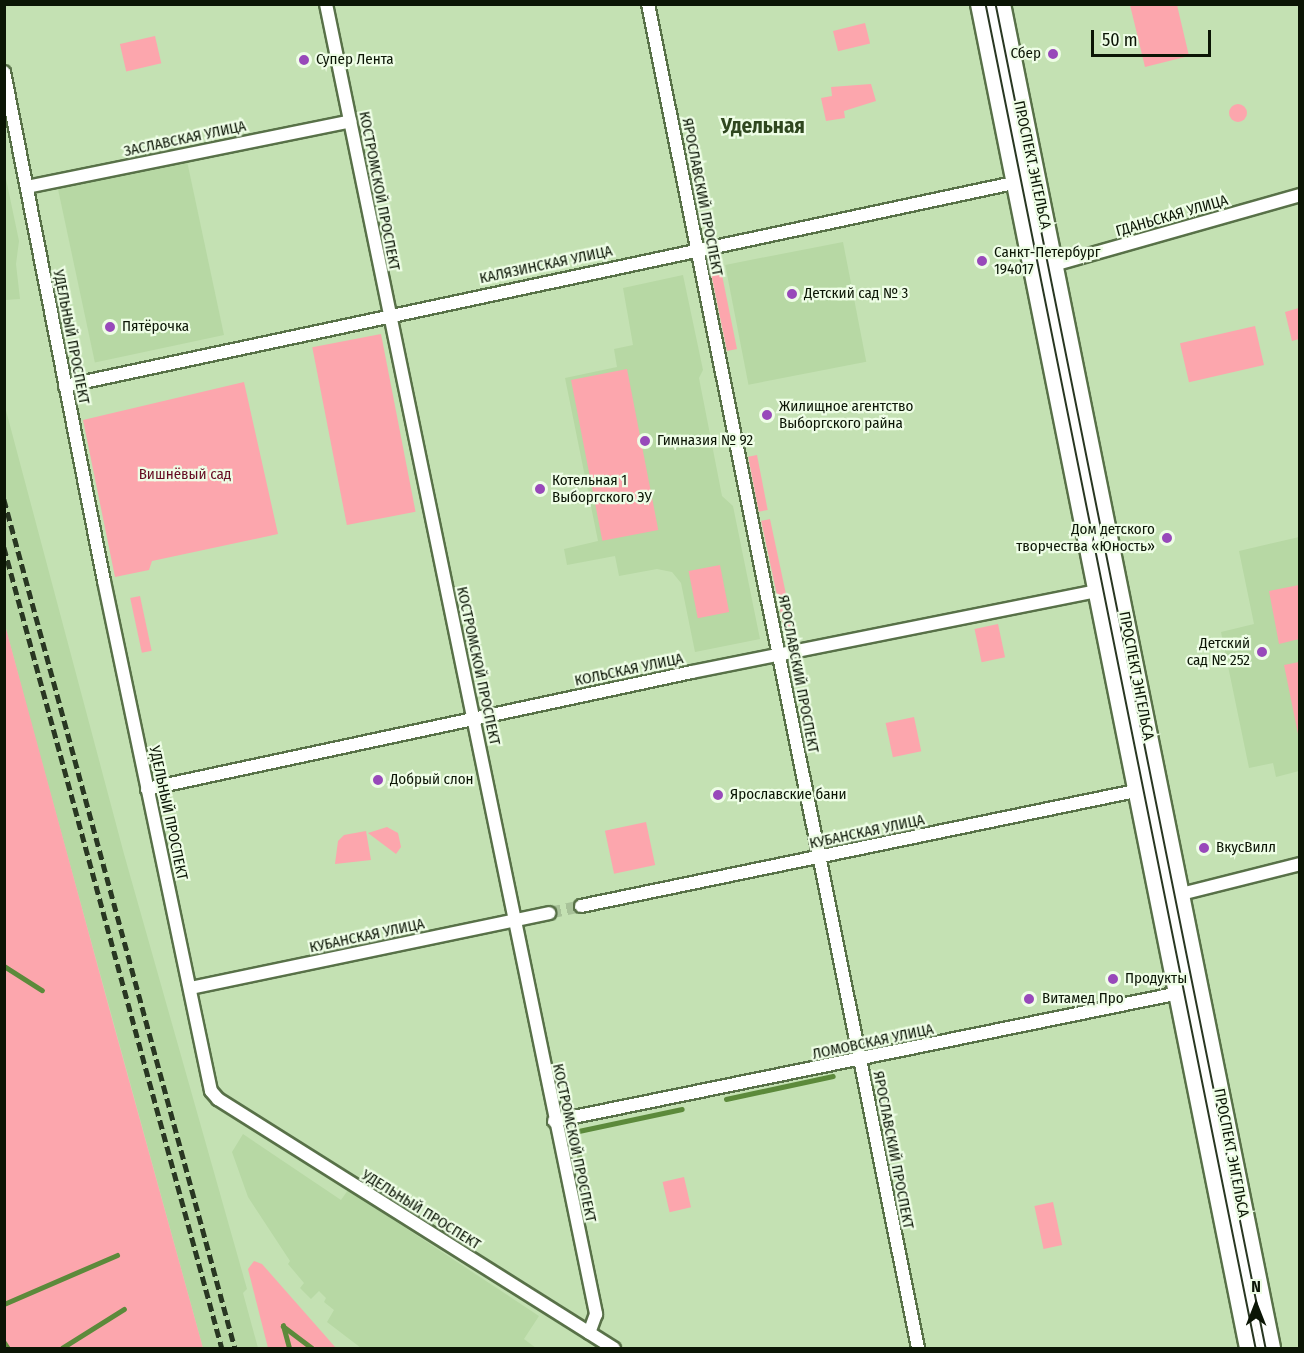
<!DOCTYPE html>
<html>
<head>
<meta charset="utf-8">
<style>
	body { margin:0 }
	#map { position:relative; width:1304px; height:1353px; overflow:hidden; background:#c4e1b3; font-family:"Fira Sans Condensed",sans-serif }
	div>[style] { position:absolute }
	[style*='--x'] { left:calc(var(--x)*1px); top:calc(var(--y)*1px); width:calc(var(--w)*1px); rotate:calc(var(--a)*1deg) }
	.built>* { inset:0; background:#b7d8a4; transform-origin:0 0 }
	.green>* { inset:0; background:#fca6ad; transform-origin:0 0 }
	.round { border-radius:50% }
	.stream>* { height:4.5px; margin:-2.25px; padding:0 2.25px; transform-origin:2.25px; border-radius:2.25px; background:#5c8a3b }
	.minor-tunnel>* { height:12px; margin-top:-6px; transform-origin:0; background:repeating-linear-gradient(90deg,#a8c299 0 12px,transparent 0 18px) }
	.roads { filter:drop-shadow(2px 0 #587148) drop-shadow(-2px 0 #587148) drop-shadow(0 2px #587148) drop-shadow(0 -2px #587148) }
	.minor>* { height:12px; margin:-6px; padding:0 6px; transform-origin:6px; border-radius:6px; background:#fff }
	.primary>* { height:20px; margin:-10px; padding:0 10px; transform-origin:10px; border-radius:10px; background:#fff }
	.tram>* { height:1.5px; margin:-0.75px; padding:0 0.75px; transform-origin:0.75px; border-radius:0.75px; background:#293722 }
	.rail>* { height:4.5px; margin-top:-2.25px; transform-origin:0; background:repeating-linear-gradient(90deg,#293722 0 9px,transparent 0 13.5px) }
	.dots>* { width:16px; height:16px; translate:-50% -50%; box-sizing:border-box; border:3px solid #eefde6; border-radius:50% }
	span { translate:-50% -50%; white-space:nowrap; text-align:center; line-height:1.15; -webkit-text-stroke:4.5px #eefde6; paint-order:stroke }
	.poi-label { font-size:15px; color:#0b1505 }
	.right { translate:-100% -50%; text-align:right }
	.left { translate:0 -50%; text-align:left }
	.street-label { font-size:15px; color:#0b1505 }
	.park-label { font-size:15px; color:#650c22 }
	.district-label { font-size:21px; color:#2f471f; font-weight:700 }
	.frame { position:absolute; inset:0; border:6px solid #0b1505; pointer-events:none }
	.north { position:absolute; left:1226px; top:1275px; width:60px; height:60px; -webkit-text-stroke:4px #eefde6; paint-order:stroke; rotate:0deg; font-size:16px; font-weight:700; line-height:24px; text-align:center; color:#0b1505 }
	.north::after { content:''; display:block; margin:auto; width:21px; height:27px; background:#0b1505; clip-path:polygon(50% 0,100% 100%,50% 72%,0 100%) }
	.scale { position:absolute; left:1091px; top:30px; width:120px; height:27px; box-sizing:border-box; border:3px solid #0b1505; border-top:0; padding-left:8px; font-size:18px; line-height:21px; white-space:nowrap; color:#0b1505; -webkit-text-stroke:4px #eefde6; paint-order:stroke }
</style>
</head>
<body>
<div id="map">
	<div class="built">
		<div style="left:187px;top:161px;width:178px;height:132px;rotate:78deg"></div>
		<div style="clip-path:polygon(5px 174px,19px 241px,16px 264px,20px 299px,5px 300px)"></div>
		<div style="left:843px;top:242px;width:122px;height:120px;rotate:79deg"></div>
		<div style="clip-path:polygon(683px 275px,703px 370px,699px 378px,722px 496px,733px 506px,760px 639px,695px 652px,681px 583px,672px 572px,657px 569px,619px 576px,615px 556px,567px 565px,564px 549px,598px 541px,565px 378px,617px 367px,614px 349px,633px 345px,623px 288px)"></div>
		<div style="clip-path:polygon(4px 403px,124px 854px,247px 1289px,243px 1293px,258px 1348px,203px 1348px,27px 708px,5px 625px)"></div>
		<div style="clip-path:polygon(1299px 537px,1299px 771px,1276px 777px,1273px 763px,1249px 768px,1221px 632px,1254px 624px,1239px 551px)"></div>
		<div style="clip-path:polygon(243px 1134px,341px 1200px,348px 1190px,539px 1316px,524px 1339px,536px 1348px,361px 1348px,327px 1322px,334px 1310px,324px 1302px,326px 1298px,319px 1291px,311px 1299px,300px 1288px,304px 1283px,288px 1264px,290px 1261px,248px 1197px,232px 1152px)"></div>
	</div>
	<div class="green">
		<div style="clip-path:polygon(1130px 5px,1177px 5px,1189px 56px,1145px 67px)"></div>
		<div style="left:865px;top:23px;width:21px;height:33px;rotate:76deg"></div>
		<div style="left:155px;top:36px;width:28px;height:36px;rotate:77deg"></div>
		<div style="clip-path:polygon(871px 84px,876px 101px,844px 111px,845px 118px,826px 121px,821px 98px,832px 96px,831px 87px)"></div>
		<div class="round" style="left:1229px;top:104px;width:18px;height:18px"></div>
		<div style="clip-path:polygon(716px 272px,722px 275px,737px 349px,727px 351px,711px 273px)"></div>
		<div style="clip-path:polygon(1299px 308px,1299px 339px,1292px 341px,1285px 312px)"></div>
		<div style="left:1255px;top:326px;width:40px;height:77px;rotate:77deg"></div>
		<div style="left:381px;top:334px;width:181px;height:70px;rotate:79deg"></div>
		<div style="left:627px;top:369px;width:164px;height:57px;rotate:79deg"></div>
		<div style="clip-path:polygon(244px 382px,278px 534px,152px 561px,149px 570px,115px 577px,83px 420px)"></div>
		<div style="left:757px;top:455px;width:56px;height:9px;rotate:79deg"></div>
		<div style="left:770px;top:519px;width:110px;height:9px;rotate:78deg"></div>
		<div style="left:720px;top:565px;width:48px;height:32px;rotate:79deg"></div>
		<div style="clip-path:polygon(1299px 585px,1299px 639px,1279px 644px,1269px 591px)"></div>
		<div style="left:140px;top:596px;width:56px;height:10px;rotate:78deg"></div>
		<div style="left:998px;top:624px;width:34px;height:24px;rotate:78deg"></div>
		<div style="clip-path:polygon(5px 625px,111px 1015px,203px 1348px,5px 1348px)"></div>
		<div style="clip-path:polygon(1299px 662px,1300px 662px,1299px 739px,1284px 665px)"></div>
		<div style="left:914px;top:717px;width:35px;height:29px;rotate:78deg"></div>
		<div style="left:646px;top:822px;width:44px;height:42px;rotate:78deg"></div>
		<div style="clip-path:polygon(387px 827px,398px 833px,401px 847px,396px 854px,368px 833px)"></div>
		<div style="clip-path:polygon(366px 831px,371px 860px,335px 864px,338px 841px,344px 835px)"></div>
		<div style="left:684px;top:1177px;width:31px;height:22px;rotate:77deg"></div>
		<div style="left:1053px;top:1202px;width:44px;height:19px;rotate:78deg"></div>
		<div style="clip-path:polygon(254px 1261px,262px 1264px,336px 1348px,268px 1348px,248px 1269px)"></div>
	</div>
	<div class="stream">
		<div style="--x:4;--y:966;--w:45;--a:32.3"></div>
		<div style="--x:726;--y:1099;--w:109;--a:-12.1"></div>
		<div style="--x:587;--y:1193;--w:62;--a:-102"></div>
		<div style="--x:574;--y:1132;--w:110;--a:-12"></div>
		<div style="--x:4;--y:1304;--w:123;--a:-23.4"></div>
		<div style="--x:4;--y:1342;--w:7;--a:56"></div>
		<div style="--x:62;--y:1348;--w:73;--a:-32.2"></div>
		<div style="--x:289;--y:1348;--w:23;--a:-105"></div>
		<div style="--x:283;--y:1326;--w:36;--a:37"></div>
	</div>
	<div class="minor-tunnel">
		<div style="--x:549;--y:913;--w:33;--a:-12"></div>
	</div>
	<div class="roads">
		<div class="minor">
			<div style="--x:326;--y:4;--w:1338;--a:78.35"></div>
			<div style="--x:596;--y:1314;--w:20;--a:110"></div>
			<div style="--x:648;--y:4;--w:1371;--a:78.64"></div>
			<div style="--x:4;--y:72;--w:519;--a:78.89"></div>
			<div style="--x:104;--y:581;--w:521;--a:78.15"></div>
			<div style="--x:211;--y:1091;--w:11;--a:49"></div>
			<div style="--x:218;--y:1099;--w:468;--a:32.2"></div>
			<div style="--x:27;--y:187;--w:330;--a:-11.5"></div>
			<div style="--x:1053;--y:265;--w:257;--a:-15.8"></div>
			<div style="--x:65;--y:386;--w:980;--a:-12.08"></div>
			<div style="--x:147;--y:789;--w:557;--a:-12.12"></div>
			<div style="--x:692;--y:672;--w:419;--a:-11.3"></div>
			<div style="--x:1173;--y:896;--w:131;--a:-14.1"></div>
			<div style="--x:581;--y:906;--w:576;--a:-11.72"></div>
			<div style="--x:191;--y:988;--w:366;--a:-11.8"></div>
			<div style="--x:554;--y:1121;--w:643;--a:-11.57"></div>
		</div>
		<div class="primary">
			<div style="--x:981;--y:4;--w:1371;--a:78.68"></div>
			<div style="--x:1000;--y:4;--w:1371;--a:78.64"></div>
		</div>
	</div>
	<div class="tram">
		<div style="--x:986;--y:4;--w:1371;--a:78.64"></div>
		<div style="--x:996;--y:4;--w:1371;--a:78.64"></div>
	</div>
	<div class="rail">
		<div style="--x:4;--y:499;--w:880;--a:74.78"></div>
		<div style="--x:4;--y:547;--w:830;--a:74.78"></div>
	</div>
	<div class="dots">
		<div style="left:1053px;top:54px;background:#9849ba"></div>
		<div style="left:304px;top:60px;background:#9849ba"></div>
		<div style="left:982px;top:261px;background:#9849ba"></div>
		<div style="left:792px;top:294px;background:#9849ba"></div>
		<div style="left:110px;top:327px;background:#9849ba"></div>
		<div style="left:767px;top:415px;background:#9849ba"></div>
		<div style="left:645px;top:441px;background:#9849ba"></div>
		<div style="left:540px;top:489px;background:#9849ba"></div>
		<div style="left:1167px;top:538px;background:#9849ba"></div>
		<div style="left:1262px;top:652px;background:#9849ba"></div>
		<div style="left:378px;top:780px;background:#9849ba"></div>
		<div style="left:718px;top:795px;background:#9849ba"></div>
		<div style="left:1204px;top:848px;background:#9849ba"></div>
		<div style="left:1113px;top:979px;background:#9849ba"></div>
		<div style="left:1029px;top:999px;background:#9849ba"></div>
	</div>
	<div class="poi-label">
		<span class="right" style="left:1041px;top:54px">Сбер</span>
		<span class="left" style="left:316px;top:60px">Супер Лента</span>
		<span class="left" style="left:994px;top:261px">Санкт-Петербург<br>194017</span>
		<span class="left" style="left:804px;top:294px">Детский сад № 3</span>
		<span class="left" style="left:122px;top:327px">Пятёрочка</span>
		<span class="left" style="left:779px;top:415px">Жилищное агентство<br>Выборгского райна</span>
		<span class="left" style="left:657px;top:441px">Гимназия № 92</span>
		<span class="left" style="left:552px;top:489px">Котельная 1<br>Выборгского ЭУ</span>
		<span class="right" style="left:1155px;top:538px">Дом детского<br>творчества «Юность»</span>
		<span class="right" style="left:1250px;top:652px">Детский<br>сад № 252</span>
		<span class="left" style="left:390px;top:780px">Добрый слон</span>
		<span class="left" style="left:730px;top:795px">Ярославские бани</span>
		<span class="left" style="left:1216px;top:848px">ВкусВилл</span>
		<span class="left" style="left:1125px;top:979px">Продукты</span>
		<span class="left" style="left:1042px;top:999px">Витамед Про</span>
	</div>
	<div class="street-label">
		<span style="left:185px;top:139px;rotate:-12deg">ЗАСЛАВСКАЯ УЛИЦА</span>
		<span style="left:1032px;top:165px;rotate:78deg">ПРОСПЕКТ ЭНГЕЛЬСА</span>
		<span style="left:379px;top:191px;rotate:79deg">КОСТРОМСКОЙ ПРОСПЕКТ</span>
		<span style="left:702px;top:197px;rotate:79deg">ЯРОСЛАВСКИЙ ПРОСПЕКТ</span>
		<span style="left:1172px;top:216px;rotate:-16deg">ГДАНЬСКАЯ УЛИЦА</span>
		<span style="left:546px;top:265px;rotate:-12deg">КАЛЯЗИНСКАЯ УЛИЦА</span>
		<span style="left:71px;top:337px;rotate:79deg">УДЕЛЬНЫЙ ПРОСПЕКТ</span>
		<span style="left:478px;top:666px;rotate:78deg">КОСТРОМСКОЙ ПРОСПЕКТ</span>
		<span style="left:629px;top:670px;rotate:-12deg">КОЛЬСКАЯ УЛИЦА</span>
		<span style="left:798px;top:674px;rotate:79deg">ЯРОСЛАВСКИЙ ПРОСПЕКТ</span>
		<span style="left:1136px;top:676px;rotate:79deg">ПРОСПЕКТ ЭНГЕЛЬСА</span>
		<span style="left:168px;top:813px;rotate:78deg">УДЕЛЬНЫЙ ПРОСПЕКТ</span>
		<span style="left:867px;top:832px;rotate:-12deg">КУБАНСКАЯ УЛИЦА</span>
		<span style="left:367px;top:936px;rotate:-12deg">КУБАНСКАЯ УЛИЦА</span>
		<span style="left:873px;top:1042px;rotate:-12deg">ЛОМОВСКАЯ УЛИЦА</span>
		<span style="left:574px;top:1143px;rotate:78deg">КОСТРОМСКОЙ ПРОСПЕКТ</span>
		<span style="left:893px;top:1150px;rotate:79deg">ЯРОСЛАВСКИЙ ПРОСПЕКТ</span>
		<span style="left:1231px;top:1153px;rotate:79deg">ПРОСПЕКТ ЭНГЕЛЬСА</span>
		<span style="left:421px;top:1210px;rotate:32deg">УДЕЛЬНЫЙ ПРОСПЕКТ</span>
	</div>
	<div class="park-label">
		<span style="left:185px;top:475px">Вишнёвый сад</span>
	</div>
	<div class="district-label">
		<span style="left:763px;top:126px">Удельная</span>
	</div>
	<div class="frame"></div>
	<div class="north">N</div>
	<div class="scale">50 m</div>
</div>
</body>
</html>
